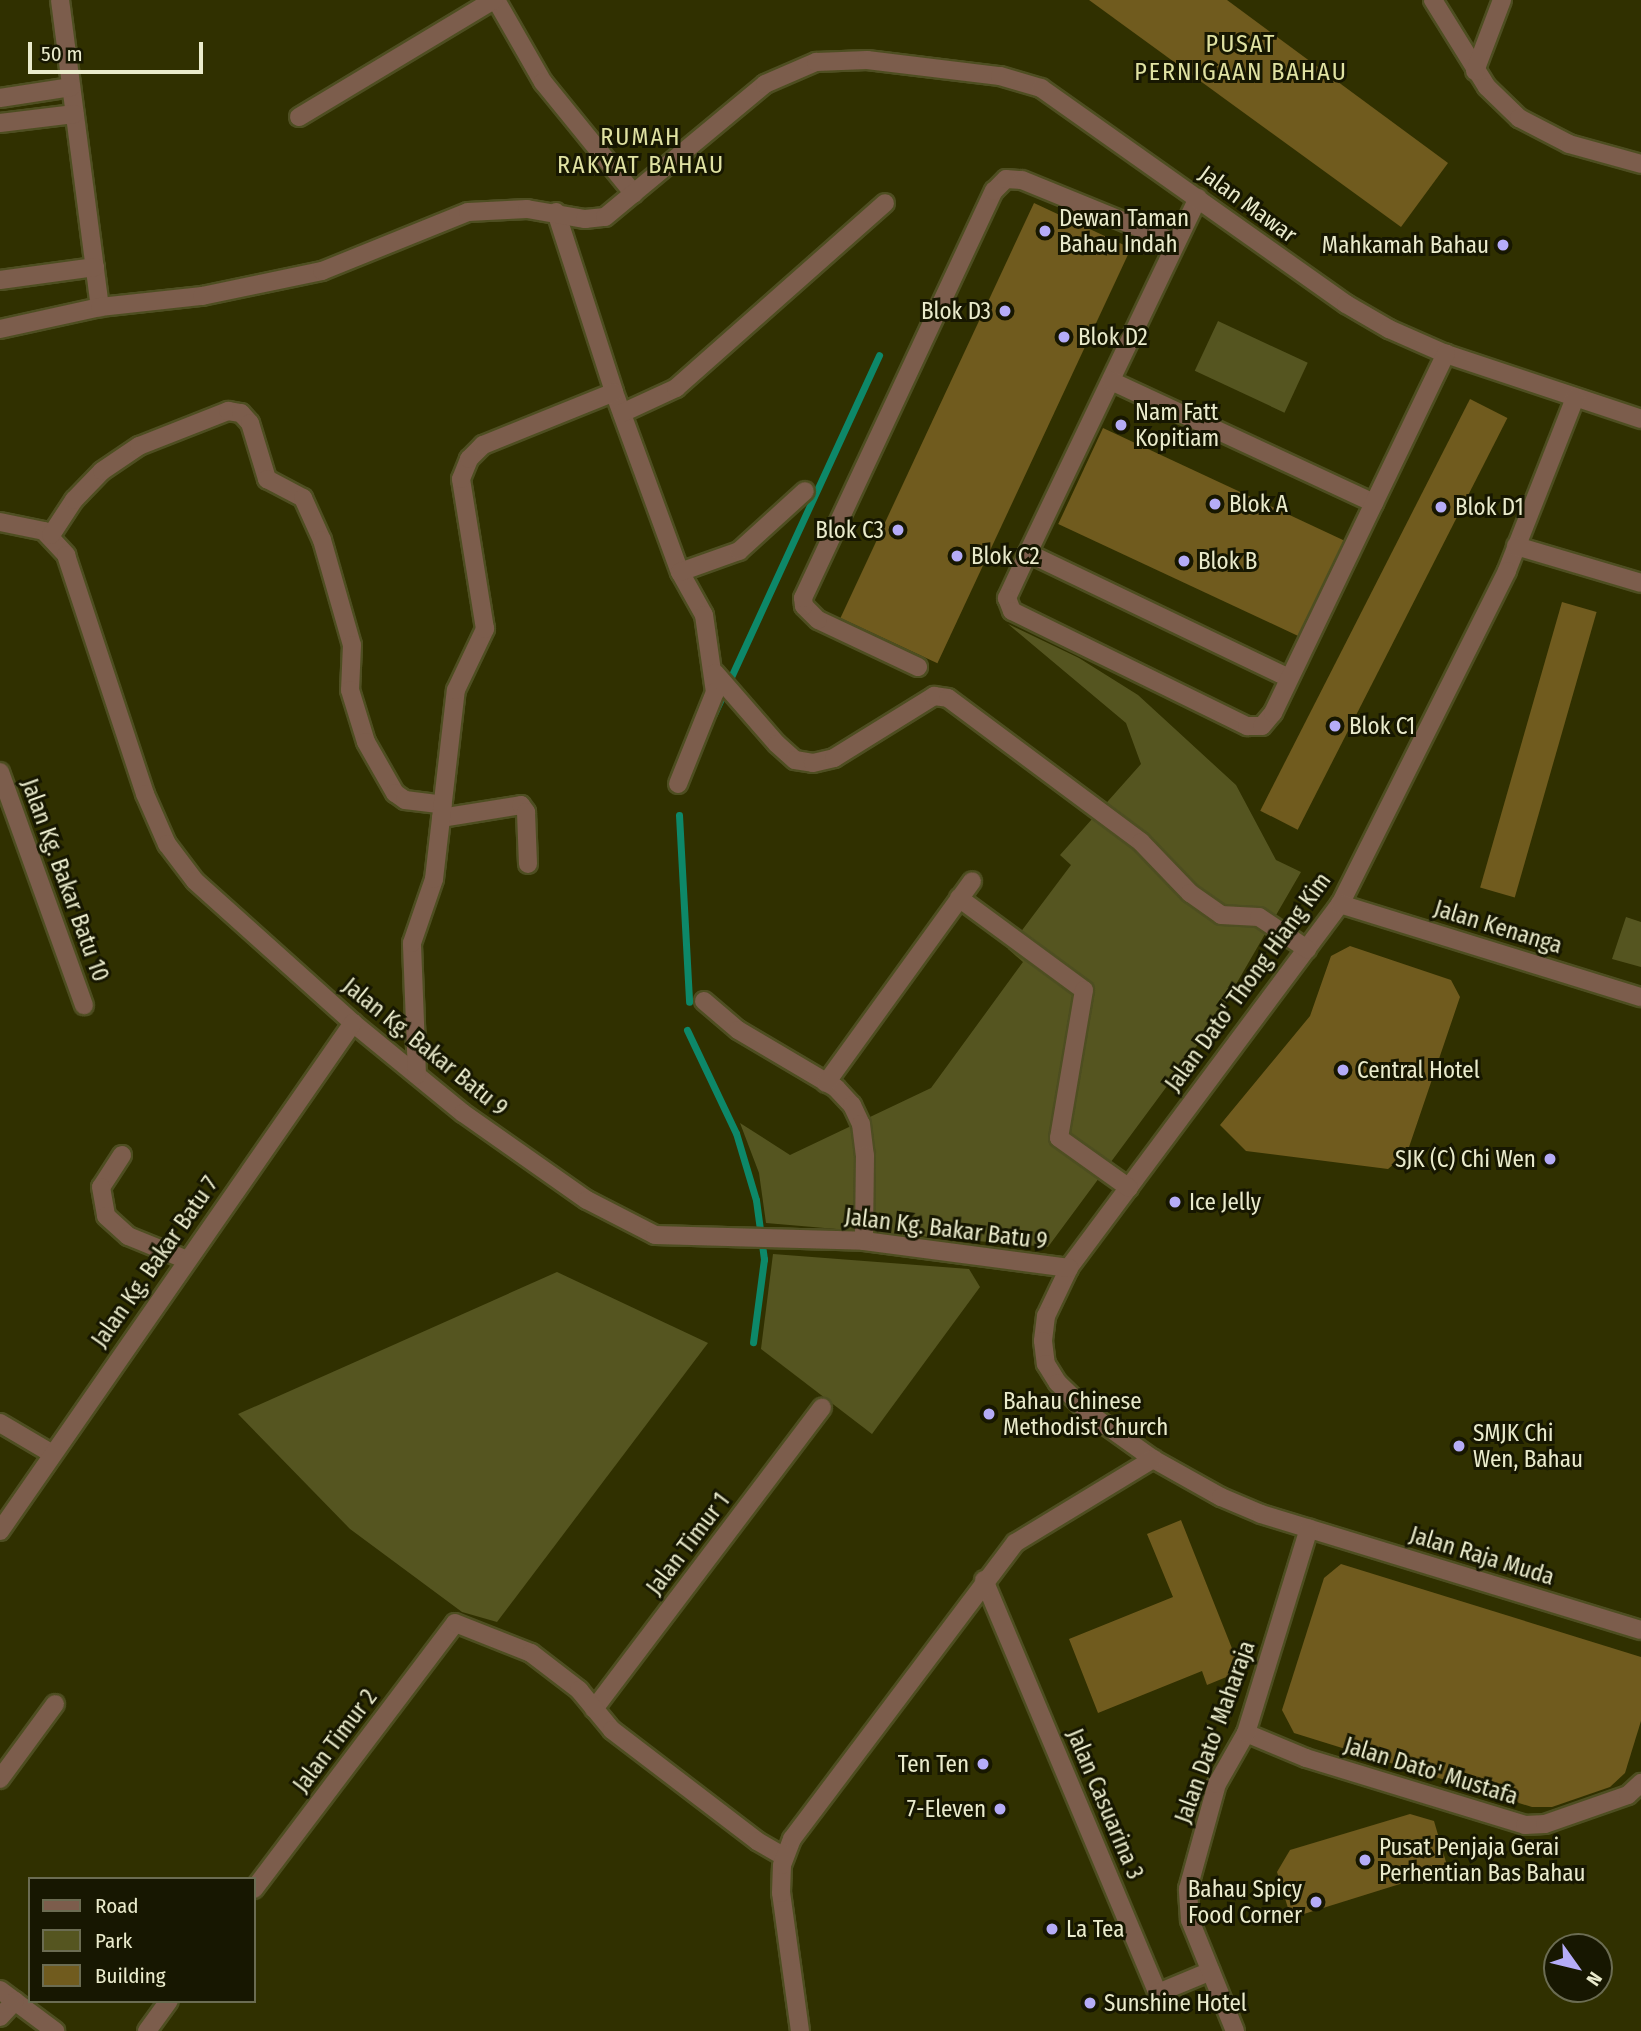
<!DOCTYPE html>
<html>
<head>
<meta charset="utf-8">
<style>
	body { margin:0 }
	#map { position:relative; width:1641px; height:2031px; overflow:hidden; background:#303000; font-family:"Fira Sans Condensed",sans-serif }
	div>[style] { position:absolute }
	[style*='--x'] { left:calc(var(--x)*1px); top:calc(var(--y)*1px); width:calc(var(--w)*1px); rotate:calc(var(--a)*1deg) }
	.green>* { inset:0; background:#555520; transform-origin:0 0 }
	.stream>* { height:7px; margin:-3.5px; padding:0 3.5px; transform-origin:3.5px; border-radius:3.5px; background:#0d8869 }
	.building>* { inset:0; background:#705b1e; transform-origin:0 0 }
	.roads { filter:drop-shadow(2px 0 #4e4e21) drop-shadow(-2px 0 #4e4e21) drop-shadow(0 2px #4e4e21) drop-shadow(0 -2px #4e4e21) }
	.minor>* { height:18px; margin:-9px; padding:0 9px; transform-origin:9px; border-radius:9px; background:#7c5d4c }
	.dots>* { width:19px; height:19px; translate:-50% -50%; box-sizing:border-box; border:4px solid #171701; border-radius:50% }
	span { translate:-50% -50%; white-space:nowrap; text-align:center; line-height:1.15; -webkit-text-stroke:6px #171701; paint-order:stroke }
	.street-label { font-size:23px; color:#eaebcc }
	.poi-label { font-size:23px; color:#eaebcc }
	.left { translate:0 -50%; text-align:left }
	.right { translate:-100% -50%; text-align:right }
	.neighbourhood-label { font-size:24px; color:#e0e2a2; letter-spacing:2px }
	.legend { position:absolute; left:28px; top:1877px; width:228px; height:126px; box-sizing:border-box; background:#171701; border:2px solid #6b6c52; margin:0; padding:9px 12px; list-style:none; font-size:21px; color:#eaebcc }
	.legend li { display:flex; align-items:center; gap:14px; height:35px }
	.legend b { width:35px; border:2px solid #6b6c52 }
	.north { position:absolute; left:1543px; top:1933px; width:70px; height:70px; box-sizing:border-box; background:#171701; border:2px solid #6b6c52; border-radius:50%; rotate:124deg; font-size:19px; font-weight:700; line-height:28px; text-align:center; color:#eaebcc }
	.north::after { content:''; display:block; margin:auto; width:24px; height:32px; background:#b5acf8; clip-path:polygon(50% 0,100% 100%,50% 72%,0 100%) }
	.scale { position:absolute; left:28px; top:42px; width:175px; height:32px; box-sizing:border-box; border:4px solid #eaebcc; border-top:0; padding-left:9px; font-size:21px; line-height:24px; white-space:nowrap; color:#eaebcc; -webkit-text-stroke:5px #171701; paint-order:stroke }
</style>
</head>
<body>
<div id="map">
	<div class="green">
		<div style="left:1218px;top:321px;width:99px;height:55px;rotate:25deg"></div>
		<div style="clip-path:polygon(1008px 624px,1079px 658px,1138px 695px,1236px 785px,1276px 860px,1301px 872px,1213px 1024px,1048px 1247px,766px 1223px,759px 1173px,740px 1123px,790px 1155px,931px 1088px,1023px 962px,1008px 949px,1071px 865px,1060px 855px,1141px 764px,1126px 723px)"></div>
		<div style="clip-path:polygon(1626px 917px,1641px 922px,1641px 967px,1612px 959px)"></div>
		<div style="clip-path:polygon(773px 1254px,969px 1269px,980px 1287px,872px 1434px,761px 1349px)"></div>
		<div style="clip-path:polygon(557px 1272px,708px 1343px,497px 1622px,462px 1612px,350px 1529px,238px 1414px)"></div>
	</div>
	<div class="stream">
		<div style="--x:714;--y:714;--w:395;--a:-65.3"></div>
		<div style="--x:679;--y:815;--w:187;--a:86.9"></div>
		<div style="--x:687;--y:1030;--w:114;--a:64.6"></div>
		<div style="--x:736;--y:1133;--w:70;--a:73.4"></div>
		<div style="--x:756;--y:1200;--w:60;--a:82.3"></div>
		<div style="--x:764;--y:1259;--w:84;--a:97.5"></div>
	</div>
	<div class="building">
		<div style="clip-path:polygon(1089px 0,1227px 0,1448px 163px,1401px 227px)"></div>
		<div style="left:1034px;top:203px;width:107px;height:458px;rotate:25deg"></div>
		<div style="left:1470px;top:399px;width:42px;height:462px;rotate:27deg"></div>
		<div style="left:1103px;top:428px;width:266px;height:106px;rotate:25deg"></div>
		<div style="left:1562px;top:602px;width:36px;height:297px;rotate:16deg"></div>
		<div style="clip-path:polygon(1350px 946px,1451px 980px,1460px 997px,1407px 1153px,1388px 1169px,1246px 1151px,1220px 1125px,1310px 1016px,1331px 956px)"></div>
		<div style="clip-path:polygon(1181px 1520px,1241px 1671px,1207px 1685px,1202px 1671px,1098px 1713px,1069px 1639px,1173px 1597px,1147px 1534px)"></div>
		<div style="clip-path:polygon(1341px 1564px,1641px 1657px,1641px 1721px,1625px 1773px,1610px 1787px,1552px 1807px,1532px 1807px,1294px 1733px,1282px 1710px,1324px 1578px)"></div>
		<div style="clip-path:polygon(1410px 1814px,1434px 1821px,1448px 1869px,1291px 1918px,1277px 1872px,1290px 1850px)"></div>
	</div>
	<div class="roads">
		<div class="minor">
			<div style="--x:60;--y:0;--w:310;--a:82.6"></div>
			<div style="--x:496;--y:0;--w:95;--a:60.2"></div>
			<div style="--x:543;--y:82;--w:144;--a:50.9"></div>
			<div style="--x:1433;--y:0;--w:102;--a:58.2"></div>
			<div style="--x:1487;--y:87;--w:45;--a:44.1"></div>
			<div style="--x:1519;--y:118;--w:56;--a:27.5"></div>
			<div style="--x:1569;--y:144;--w:75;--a:15.5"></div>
			<div style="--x:1475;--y:71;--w:76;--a:-69.2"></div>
			<div style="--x:0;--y:98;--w:72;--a:-8.8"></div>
			<div style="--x:299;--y:117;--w:227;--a:-31"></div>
			<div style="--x:0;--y:123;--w:75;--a:-6.9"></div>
			<div style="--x:1198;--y:198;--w:394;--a:115.6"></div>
			<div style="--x:1028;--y:553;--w:289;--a:25.6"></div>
			<div style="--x:556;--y:212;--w:189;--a:72.1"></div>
			<div style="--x:614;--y:392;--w:192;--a:69.9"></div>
			<div style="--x:680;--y:572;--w:49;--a:60.8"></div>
			<div style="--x:704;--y:615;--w:78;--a:81.9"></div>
			<div style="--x:715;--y:692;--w:99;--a:111.9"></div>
			<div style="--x:0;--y:280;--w:96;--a:-7.8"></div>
			<div style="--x:0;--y:329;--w:102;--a:-12.4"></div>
			<div style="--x:100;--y:307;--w:103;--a:-6.2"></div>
			<div style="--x:202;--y:296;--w:123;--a:-11.8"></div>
			<div style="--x:322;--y:271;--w:157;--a:-22"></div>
			<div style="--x:468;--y:212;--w:59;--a:-2.9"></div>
			<div style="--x:527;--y:209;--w:59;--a:9.8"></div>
			<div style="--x:585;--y:219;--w:20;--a:-6"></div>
			<div style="--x:605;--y:217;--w:208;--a:-39.7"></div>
			<div style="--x:765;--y:84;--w:56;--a:-23.3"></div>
			<div style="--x:816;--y:62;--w:51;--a:-2.2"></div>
			<div style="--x:867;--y:60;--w:134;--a:6.9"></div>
			<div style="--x:1000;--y:76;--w:43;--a:16.3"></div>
			<div style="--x:1041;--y:88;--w:374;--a:35.3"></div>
			<div style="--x:1346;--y:304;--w:50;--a:30.2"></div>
			<div style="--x:1389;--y:329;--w:62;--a:23.7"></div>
			<div style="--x:1446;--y:354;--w:206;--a:18.4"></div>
			<div style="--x:1111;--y:381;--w:290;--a:24.9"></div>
			<div style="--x:1575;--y:398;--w:186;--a:111.5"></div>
			<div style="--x:1507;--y:571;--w:373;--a:116.6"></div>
			<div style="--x:1340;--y:904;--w:454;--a:126.7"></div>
			<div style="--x:1069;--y:1268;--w:53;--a:115.6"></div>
			<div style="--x:1046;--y:1316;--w:25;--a:97"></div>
			<div style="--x:1043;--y:1341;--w:23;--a:83"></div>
			<div style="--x:1046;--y:1364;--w:22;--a:58"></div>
			<div style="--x:1058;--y:1383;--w:45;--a:44.1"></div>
			<div style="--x:1090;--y:1414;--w:77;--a:35.5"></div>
			<div style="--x:1153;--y:1459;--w:78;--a:29.2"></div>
			<div style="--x:1221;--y:1497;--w:43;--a:23"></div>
			<div style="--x:1261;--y:1514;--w:397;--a:17"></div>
			<div style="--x:622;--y:413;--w:60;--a:-24.8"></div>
			<div style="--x:676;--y:388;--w:279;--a:-41.5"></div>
			<div style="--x:0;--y:522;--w:45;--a:11.6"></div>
			<div style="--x:44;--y:531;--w:33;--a:47"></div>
			<div style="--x:66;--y:555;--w:252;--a:71.7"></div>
			<div style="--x:145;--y:794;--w:55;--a:66.3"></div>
			<div style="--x:167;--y:844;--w:46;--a:52.9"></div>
			<div style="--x:195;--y:881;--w:212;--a:41.9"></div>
			<div style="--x:353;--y:1023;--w:142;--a:39.3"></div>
			<div style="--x:463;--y:1113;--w:151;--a:35.1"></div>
			<div style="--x:587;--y:1200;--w:76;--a:27.2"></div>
			<div style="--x:655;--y:1235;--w:209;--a:1.6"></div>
			<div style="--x:864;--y:1241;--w:207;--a:7.5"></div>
			<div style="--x:51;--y:535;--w:42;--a:-56.7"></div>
			<div style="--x:74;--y:500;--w:40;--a:-46"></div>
			<div style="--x:102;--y:471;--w:45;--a:-34"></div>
			<div style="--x:139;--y:446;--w:96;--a:-21.5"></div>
			<div style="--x:228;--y:411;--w:13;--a:9"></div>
			<div style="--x:241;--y:413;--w:13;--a:48"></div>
			<div style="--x:250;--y:423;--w:59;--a:73.1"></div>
			<div style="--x:267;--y:479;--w:41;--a:27.8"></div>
			<div style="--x:303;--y:498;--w:46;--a:65.7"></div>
			<div style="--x:322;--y:540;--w:109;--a:74.1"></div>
			<div style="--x:352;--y:645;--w:45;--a:92.5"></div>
			<div style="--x:350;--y:690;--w:54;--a:72.9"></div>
			<div style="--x:366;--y:742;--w:59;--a:60.4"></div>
			<div style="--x:395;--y:793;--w:12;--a:35"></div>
			<div style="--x:405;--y:800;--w:38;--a:7"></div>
			<div style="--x:1516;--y:546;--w:130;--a:16.5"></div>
			<div style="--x:1028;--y:553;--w:50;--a:115"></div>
			<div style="--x:1007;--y:598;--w:14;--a:69"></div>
			<div style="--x:1012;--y:611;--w:262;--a:26.1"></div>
			<div style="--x:1247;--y:726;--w:15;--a:0"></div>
			<div style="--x:1262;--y:726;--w:17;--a:-50"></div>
			<div style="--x:1273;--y:713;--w:399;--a:-64.3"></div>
			<div style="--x:680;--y:572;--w:63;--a:-19.6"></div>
			<div style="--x:739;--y:551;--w:89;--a:-42.3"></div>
			<div style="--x:918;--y:667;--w:110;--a:-154.8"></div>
			<div style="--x:818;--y:620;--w:20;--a:-135"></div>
			<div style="--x:804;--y:606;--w:8;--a:-97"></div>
			<div style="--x:803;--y:598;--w:450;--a:-64.9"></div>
			<div style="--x:994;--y:191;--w:17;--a:-45"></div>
			<div style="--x:1006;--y:179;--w:16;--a:4"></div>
			<div style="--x:1022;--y:180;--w:166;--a:22.2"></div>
			<div style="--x:715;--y:673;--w:94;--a:48.9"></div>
			<div style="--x:777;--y:744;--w:24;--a:42"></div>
			<div style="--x:795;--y:760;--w:18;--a:9"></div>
			<div style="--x:813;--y:763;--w:22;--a:-13"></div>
			<div style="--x:834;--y:758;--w:118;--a:-31.8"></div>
			<div style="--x:934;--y:696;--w:14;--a:8"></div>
			<div style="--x:948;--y:698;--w:241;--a:36.7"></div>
			<div style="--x:1141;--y:842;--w:71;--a:46.1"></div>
			<div style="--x:1190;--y:893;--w:38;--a:35"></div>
			<div style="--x:1221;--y:915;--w:38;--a:3"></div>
			<div style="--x:1259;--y:917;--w:58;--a:33.7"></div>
			<div style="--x:0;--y:772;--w:248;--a:70.2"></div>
			<div style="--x:441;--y:818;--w:81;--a:-9.2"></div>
			<div style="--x:521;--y:805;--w:9;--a:54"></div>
			<div style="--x:526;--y:812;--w:52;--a:87.8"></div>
			<div style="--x:959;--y:898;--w:155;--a:36.4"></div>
			<div style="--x:1084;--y:990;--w:150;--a:99.6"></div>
			<div style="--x:1059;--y:1138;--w:86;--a:35.5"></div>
			<div style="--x:1340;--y:904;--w:315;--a:17.2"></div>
			<div style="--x:704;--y:1001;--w:45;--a:40.5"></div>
			<div style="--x:738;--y:1030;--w:114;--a:30.6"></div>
			<div style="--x:836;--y:1088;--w:23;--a:47"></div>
			<div style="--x:852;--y:1105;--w:21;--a:65"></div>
			<div style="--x:861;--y:1124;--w:31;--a:83"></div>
			<div style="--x:865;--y:1155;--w:86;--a:90.7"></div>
			<div style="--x:417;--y:1075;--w:132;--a:-92.2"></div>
			<div style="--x:412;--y:943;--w:68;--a:-71"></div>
			<div style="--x:434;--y:879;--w:190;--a:-83.4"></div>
			<div style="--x:456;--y:690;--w:68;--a:-64.6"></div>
			<div style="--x:485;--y:629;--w:152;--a:-99.1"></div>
			<div style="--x:461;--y:479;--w:22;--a:-68"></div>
			<div style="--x:469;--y:459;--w:20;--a:-45"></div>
			<div style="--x:483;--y:445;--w:141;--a:-22"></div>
			<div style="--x:826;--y:1083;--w:249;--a:-54.1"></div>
			<div style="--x:122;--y:1155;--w:38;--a:123"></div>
			<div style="--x:101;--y:1187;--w:29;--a:80"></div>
			<div style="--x:106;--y:1216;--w:30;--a:42"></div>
			<div style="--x:128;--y:1236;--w:64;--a:22.1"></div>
			<div style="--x:0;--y:1423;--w:59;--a:30.5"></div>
			<div style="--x:0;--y:1531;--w:619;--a:-55.21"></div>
			<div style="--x:984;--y:1580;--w:448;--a:67.2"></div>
			<div style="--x:1158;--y:1993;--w:57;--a:-22.5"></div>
			<div style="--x:594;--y:1709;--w:378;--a:-52.9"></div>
			<div style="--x:1246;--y:1733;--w:65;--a:22.6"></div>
			<div style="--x:1306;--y:1758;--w:229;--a:17"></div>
			<div style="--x:1525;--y:1825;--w:20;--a:-3"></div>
			<div style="--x:1545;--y:1824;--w:88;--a:-19.3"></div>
			<div style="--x:1628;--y:1795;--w:18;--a:-43"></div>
			<div style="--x:0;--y:1779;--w:93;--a:-53.7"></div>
			<div style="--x:254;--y:1889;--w:333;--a:-52.9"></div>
			<div style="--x:455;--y:1623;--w:82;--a:21.5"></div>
			<div style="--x:531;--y:1653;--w:61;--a:37.6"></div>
			<div style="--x:579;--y:1690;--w:52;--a:50.5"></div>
			<div style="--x:612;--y:1730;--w:183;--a:37.4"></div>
			<div style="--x:757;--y:1841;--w:32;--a:30"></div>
			<div style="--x:0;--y:1990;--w:69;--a:36.7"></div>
			<div style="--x:0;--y:2017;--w:22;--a:-47"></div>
			<div style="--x:147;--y:2031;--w:37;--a:-54"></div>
			<div style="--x:800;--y:2031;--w:139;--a:-97.8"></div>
			<div style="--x:781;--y:1893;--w:28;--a:-88"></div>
			<div style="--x:782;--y:1865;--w:28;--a:-69"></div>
			<div style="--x:792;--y:1839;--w:371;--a:-53"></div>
			<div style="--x:1015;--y:1543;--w:162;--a:-31.3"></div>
			<div style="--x:1235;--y:2031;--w:120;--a:-112.1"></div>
			<div style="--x:1190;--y:1920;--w:31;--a:-94"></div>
			<div style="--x:1188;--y:1889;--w:109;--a:-74.6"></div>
			<div style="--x:1217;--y:1784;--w:59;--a:-60.4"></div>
			<div style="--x:1246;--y:1733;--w:214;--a:-72.9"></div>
		</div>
	</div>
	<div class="dots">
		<div style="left:1045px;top:231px;background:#b5acf8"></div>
		<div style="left:1503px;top:245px;background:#b5acf8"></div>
		<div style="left:1005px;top:311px;background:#b5acf8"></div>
		<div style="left:1064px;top:337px;background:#b5acf8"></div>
		<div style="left:1121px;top:425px;background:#b5acf8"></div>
		<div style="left:1215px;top:504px;background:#b5acf8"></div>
		<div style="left:1441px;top:507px;background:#b5acf8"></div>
		<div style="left:898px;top:530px;background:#b5acf8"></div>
		<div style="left:957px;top:556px;background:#b5acf8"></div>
		<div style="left:1184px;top:561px;background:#b5acf8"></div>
		<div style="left:1335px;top:726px;background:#b5acf8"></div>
		<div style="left:1343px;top:1070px;background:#b5acf8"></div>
		<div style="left:1550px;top:1159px;background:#b5acf8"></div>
		<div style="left:1175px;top:1202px;background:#b5acf8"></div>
		<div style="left:989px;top:1414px;background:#b5acf8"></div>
		<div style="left:1459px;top:1446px;background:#b5acf8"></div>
		<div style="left:983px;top:1764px;background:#b5acf8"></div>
		<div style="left:1000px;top:1809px;background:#b5acf8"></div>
		<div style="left:1365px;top:1860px;background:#b5acf8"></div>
		<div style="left:1316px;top:1902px;background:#b5acf8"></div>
		<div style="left:1052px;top:1929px;background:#b5acf8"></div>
		<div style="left:1090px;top:2003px;background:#b5acf8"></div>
	</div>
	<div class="street-label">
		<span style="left:1248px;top:204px;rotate:36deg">Jalan Mawar</span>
		<span style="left:65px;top:880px;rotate:70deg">Jalan Kg. Bakar Batu 10</span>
		<span style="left:1498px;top:927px;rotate:17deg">Jalan Kenanga</span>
		<span style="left:1248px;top:982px;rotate:-54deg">Jalan Dato' Thong Hiang Kim</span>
		<span style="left:425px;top:1047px;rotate:39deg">Jalan Kg. Bakar Batu 9</span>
		<span style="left:946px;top:1229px;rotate:7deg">Jalan Kg. Bakar Batu 9</span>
		<span style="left:155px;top:1262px;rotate:-55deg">Jalan Kg. Bakar Batu 7</span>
		<span style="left:688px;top:1544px;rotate:-53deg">Jalan Timur 1</span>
		<span style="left:1482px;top:1556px;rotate:17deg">Jalan Raja Muda</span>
		<span style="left:1215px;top:1732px;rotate:-70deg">Jalan Dato' Maharaja</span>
		<span style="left:335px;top:1741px;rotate:-53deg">Jalan Timur 2</span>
		<span style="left:1431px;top:1771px;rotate:17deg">Jalan Dato' Mustafa</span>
		<span style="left:1105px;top:1804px;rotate:67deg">Jalan Casuarina 3</span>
	</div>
	<div class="poi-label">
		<span class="left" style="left:1059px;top:231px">Dewan Taman<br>Bahau Indah</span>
		<span class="right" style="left:1489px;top:245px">Mahkamah Bahau</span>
		<span class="right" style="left:991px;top:311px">Blok D3</span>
		<span class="left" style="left:1078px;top:337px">Blok D2</span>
		<span class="left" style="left:1135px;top:425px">Nam Fatt<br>Kopitiam</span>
		<span class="left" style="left:1229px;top:504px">Blok A</span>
		<span class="left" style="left:1455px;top:507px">Blok D1</span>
		<span class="right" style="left:884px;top:530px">Blok C3</span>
		<span class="left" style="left:971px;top:556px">Blok C2</span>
		<span class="left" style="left:1198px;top:561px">Blok B</span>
		<span class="left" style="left:1349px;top:726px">Blok C1</span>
		<span class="left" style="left:1357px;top:1070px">Central Hotel</span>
		<span class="right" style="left:1536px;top:1159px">SJK (C) Chi Wen</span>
		<span class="left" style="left:1189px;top:1202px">Ice Jelly</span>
		<span class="left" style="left:1003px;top:1414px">Bahau Chinese<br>Methodist Church</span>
		<span class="left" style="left:1473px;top:1446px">SMJK Chi<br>Wen, Bahau</span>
		<span class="right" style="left:969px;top:1764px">Ten Ten</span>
		<span class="right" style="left:986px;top:1809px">7-Eleven</span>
		<span class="left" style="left:1379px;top:1860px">Pusat Penjaja Gerai<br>Perhentian Bas Bahau</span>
		<span class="right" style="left:1302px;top:1902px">Bahau Spicy<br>Food Corner</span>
		<span class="left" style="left:1066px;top:1929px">La Tea</span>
		<span class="left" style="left:1104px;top:2003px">Sunshine Hotel</span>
	</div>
	<div class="neighbourhood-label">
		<span style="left:1241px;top:59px">PUSAT<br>PERNIGAAN BAHAU</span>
		<span style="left:641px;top:152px">RUMAH<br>RAKYAT BAHAU</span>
	</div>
	<ul class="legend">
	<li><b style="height:9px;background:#7c5d4c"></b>Road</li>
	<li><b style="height:19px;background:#555520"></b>Park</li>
	<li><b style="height:19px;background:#705b1e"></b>Building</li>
	</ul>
	<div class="north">N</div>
	<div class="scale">50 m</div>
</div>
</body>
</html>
